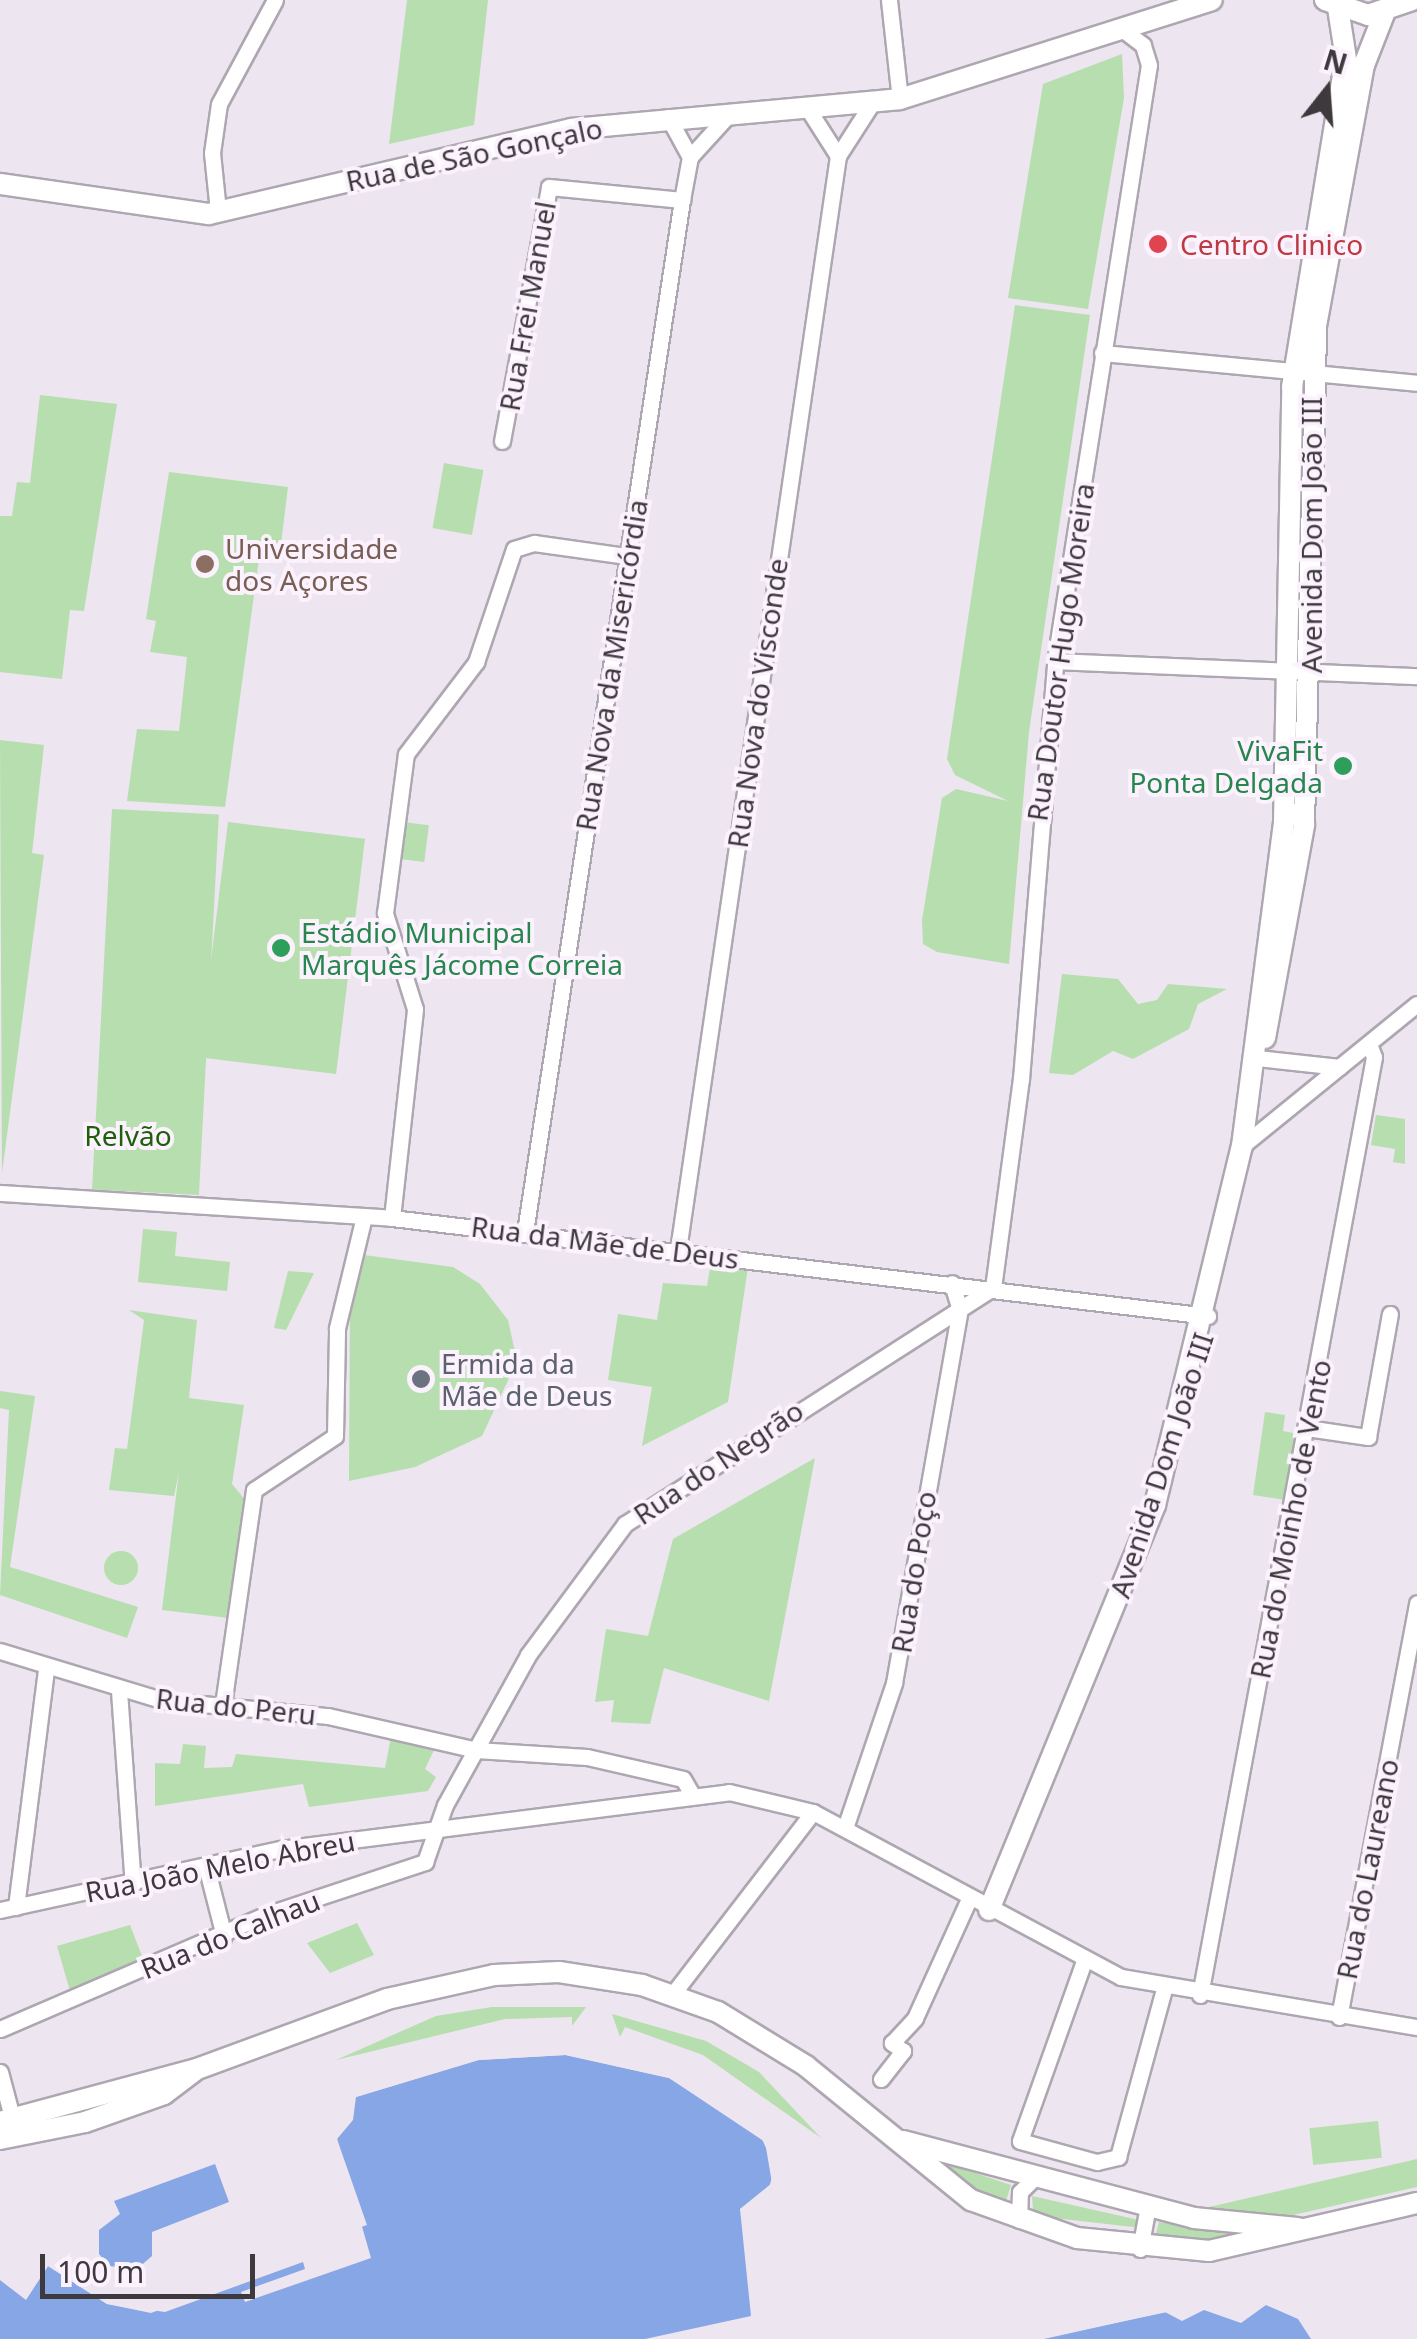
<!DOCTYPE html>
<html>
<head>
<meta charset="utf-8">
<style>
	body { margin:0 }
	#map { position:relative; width:1417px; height:2339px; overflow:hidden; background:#ede5ef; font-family:"Noto Sans",sans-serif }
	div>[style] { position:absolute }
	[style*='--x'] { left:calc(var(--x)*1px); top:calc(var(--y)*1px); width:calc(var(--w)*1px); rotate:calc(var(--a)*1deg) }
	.green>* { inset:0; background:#b7deaf; transform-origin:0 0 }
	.round { border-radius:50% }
	.water>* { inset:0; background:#87a6e6 }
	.pier>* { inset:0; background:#ede5ef }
	.roads { filter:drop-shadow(2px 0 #aea6b0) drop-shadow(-2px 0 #aea6b0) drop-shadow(0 2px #aea6b0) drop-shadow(0 -2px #aea6b0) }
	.street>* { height:15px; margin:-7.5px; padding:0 7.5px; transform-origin:7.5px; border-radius:7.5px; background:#fff }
	.secondary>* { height:20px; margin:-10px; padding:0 10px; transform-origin:10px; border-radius:10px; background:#fff }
	.dots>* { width:28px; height:28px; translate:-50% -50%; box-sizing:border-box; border:5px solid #fbf2fd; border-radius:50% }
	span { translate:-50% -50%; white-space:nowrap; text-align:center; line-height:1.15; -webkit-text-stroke:8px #fbf2fd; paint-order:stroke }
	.street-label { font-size:28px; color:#3d393d }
	.health-label { font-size:28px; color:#be3a42 }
	.left { translate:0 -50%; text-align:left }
	.education-label { font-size:28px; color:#785e54 }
	.leisure-label { font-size:28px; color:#27864d }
	.right { translate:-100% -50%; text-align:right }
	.park-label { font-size:28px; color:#1d5f0a }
	.worship-label { font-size:28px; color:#5b616d }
	.north { position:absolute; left:1277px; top:40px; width:100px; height:100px; -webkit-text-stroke:8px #fbf2fd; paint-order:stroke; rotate:17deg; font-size:28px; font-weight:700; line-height:40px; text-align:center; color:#3d393d }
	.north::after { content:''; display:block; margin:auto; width:35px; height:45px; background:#3d393d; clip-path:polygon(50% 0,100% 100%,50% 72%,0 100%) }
	.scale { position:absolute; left:40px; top:2254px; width:215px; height:45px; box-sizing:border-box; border:5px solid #3d393d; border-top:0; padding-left:12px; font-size:30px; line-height:35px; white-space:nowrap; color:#3d393d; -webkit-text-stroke:8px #fbf2fd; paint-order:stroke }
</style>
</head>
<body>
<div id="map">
	<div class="green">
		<div style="clip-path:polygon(407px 0,488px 0,474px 125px,389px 144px)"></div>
		<div style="clip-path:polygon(1122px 54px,1124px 98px,1088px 309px,1008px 298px,1043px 84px)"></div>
		<div style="clip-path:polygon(1015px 305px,1090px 315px,1029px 732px,1009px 964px,937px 952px,923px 944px,922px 920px,942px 798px,956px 789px,1008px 801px,955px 775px,947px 759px)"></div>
		<div style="clip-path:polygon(40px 395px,117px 404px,84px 611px,70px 610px,62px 679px,0 672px,0 516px,12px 516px,17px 482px,30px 483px)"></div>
		<div style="left:444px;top:463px;width:40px;height:66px;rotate:10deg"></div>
		<div style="clip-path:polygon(169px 472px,288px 487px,281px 544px,260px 551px,225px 807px,127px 801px,137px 729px,179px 731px,187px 657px,150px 652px,156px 621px,146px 619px)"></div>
		<div style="clip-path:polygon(0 740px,44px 745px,32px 853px,44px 855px,2px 1173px)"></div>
		<div style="left:112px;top:809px;width:107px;height:381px;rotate:3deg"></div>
		<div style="left:228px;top:822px;width:138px;height:237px;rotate:7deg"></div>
		<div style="left:403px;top:822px;width:26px;height:37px;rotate:7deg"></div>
		<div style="clip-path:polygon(1062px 974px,1118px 979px,1138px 1004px,1157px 1000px,1168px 984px,1227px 989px,1198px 1004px,1189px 1029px,1133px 1059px,1113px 1051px,1073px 1075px,1049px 1073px)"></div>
		<div style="clip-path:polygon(1376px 1115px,1405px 1119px,1405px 1164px,1393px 1162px,1395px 1149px,1371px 1145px)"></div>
		<div style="clip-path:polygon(143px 1229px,177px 1232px,175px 1256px,230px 1262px,227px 1291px,138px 1282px)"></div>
		<div style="clip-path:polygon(364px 1255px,453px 1267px,480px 1284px,508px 1320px,517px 1361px,482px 1436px,415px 1467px,349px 1481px,350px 1303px)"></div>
		<div style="clip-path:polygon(711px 1262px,748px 1267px,728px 1402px,642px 1446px,652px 1387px,608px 1380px,618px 1314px,657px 1320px,663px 1283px,707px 1286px)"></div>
		<div style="clip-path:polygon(288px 1271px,314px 1273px,286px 1330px,274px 1328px)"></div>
		<div style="clip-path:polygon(129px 1310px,197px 1320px,189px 1398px,244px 1405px,232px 1484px,247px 1502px,229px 1618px,162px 1610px,179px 1472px,174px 1496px,109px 1490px,115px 1448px,127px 1449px,144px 1320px)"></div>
		<div style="clip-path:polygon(0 1391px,35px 1396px,10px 1567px,138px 1607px,127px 1638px,0 1595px,9px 1410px,0 1408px)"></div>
		<div style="clip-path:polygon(1265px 1412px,1285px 1415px,1283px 1431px,1298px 1434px,1286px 1500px,1253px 1495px)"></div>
		<div style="clip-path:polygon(815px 1458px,769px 1701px,664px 1668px,650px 1724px,611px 1722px,614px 1700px,595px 1702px,606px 1629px,648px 1636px,673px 1539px)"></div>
		<div class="round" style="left:104px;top:1551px;width:34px;height:34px"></div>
		<div style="clip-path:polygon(391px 1737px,436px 1746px,425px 1769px,436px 1777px,428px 1791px,309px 1807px,303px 1784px,155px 1806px,155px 1763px,180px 1764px,183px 1744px,206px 1746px,204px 1768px,232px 1767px,236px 1754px,385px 1768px)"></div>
		<div style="clip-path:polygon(357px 1923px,374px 1955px,330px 1973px,307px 1943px)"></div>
		<div style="clip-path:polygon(130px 1925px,144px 1961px,70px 1991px,57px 1946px)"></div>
		<div style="clip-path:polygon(492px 2007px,586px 2007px,572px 2026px,572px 2017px,505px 2019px,336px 2060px,436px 2016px)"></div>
		<div style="clip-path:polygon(612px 2014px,706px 2041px,759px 2072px,821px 2138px,703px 2055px,625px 2027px,620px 2037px)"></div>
		<div style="left:1378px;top:2121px;width:37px;height:69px;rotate:84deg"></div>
		<div style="clip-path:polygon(1417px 2159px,1417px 2187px,1284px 2217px,1205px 2215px,1028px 2164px,1205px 2208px)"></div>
		<div style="clip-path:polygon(942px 2162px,1011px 2185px,1004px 2207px,942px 2174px)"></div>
		<div style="clip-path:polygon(1032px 2196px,1139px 2220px,1142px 2228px,1054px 2218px,1033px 2210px)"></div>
		<div style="clip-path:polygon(1159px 2222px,1229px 2234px,1229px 2242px,1153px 2245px)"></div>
	</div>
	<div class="water">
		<div style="clip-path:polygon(566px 2055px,669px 2078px,765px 2142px,772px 2183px,740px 2209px,751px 2316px,645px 2339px,0 2339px,0 2280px,26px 2299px,48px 2266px,107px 2304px,165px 2312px,303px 2262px,305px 2269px,241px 2292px,245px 2302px,371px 2258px,337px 2139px,356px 2097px,479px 2060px)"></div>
		<div style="clip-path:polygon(215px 2164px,229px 2202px,152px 2232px,152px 2256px,137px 2269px,109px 2266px,99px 2254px,99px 2230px,120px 2214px,114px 2201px)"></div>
		<div style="clip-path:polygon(1266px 2305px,1298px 2319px,1311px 2339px,1044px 2339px,1165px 2312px,1182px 2321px,1204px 2310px,1241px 2323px)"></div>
	</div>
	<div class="pier">
		<div style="clip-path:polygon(566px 2050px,671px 2075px,723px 2101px,764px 2132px,778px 2157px,779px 2176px,766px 2200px,745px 2212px,751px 2244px,740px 2209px,768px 2191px,775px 2167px,760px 2135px,669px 2078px,565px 2055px,478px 2060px,356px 2097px,353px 2120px,337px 2139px,367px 2225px,361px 2227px,332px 2139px,352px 2093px,478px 2055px)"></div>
		<div style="clip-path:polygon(301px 2257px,151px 2313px,107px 2304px,48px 2266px,26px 2300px,0 2280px,25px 2293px,49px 2261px,109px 2300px,151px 2308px)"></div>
		<div style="clip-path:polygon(1164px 2307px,1172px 2311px,1039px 2339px,1043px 2334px)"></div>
	</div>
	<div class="roads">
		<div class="street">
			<div style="--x:889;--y:0;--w:100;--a:83.7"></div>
			<div style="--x:808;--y:109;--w:56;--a:57.4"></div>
			<div style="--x:668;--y:117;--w:46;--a:61.2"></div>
			<div style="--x:218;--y:211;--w:58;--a:-95.9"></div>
			<div style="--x:212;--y:153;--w:49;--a:-81.9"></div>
			<div style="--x:219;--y:104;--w:118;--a:-61.7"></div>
			<div style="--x:1102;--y:353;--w:316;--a:5.4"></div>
			<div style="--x:502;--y:441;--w:258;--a:-79.5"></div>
			<div style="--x:549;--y:187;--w:134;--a:5.6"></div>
			<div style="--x:1055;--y:661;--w:362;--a:2.4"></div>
			<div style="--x:1257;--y:1058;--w:83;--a:6.2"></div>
			<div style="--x:1242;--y:1146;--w:225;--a:-39.1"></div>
			<div style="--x:0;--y:1193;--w:393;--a:3.6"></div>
			<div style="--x:392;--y:1218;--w:822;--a:6.85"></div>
			<div style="--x:392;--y:1218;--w:210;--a:-83.7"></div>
			<div style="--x:415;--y:1009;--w:101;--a:-107.4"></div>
			<div style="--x:385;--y:913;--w:160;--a:-82.5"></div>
			<div style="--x:406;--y:754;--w:116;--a:-52.7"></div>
			<div style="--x:476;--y:662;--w:119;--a:-71.4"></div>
			<div style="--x:514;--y:549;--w:21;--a:-17"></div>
			<div style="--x:534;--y:543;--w:94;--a:8"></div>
			<div style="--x:525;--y:1232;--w:1044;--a:-81.35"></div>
			<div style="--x:682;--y:200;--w:44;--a:-79.5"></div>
			<div style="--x:690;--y:157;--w:59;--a:-47.7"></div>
			<div style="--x:678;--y:1250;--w:1106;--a:-81.68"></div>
			<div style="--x:838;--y:156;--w:63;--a:-57.3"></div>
			<div style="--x:993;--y:1288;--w:211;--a:-82.4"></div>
			<div style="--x:1021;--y:1079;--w:419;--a:-85.3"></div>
			<div style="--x:1055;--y:661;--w:603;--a:-81.04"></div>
			<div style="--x:1149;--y:65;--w:21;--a:-107"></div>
			<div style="--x:1143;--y:45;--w:26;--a:-143"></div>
			<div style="--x:1307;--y:1428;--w:62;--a:8.4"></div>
			<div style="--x:1368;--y:1437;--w:125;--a:-79.9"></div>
			<div style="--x:0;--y:1651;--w:168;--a:16.9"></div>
			<div style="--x:161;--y:1700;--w:168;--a:5.5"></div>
			<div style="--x:328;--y:1716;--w:152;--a:12.9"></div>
			<div style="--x:476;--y:1750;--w:111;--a:3.6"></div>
			<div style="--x:587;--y:1757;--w:98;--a:12.9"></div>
			<div style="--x:683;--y:1779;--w:16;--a:60"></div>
			<div style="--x:119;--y:1691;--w:194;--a:85.9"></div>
			<div style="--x:223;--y:1705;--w:217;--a:-81.8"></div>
			<div style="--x:254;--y:1490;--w:97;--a:-33.7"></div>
			<div style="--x:335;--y:1436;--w:108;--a:-88.9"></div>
			<div style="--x:337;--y:1328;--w:115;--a:-76.4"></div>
			<div style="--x:845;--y:1828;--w:153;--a:-71.3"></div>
			<div style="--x:894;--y:1683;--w:379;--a:-80"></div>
			<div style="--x:960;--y:1310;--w:28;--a:-107"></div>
			<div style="--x:206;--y:1866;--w:72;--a:75.6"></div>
			<div style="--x:16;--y:1907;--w:240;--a:-82.8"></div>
			<div style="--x:0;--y:1910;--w:287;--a:-12.3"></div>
			<div style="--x:280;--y:1849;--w:453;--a:-7.2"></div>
			<div style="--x:729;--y:1792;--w:86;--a:13.4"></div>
			<div style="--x:813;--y:1812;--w:349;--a:28.2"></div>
			<div style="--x:1121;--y:1977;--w:300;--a:9.6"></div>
			<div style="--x:1084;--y:1961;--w:191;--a:109.6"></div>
			<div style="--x:1020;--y:2141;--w:80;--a:15.3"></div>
			<div style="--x:1097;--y:2162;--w:22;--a:-13"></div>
			<div style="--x:1118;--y:2157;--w:174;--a:-74.7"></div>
			<div style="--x:672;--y:1995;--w:231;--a:-52.4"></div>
			<div style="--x:1200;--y:1995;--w:954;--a:-79.49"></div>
			<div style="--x:1374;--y:1057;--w:14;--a:-111"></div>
			<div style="--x:1339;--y:2017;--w:421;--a:-79.3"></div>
			<div style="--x:0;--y:2029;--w:288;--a:-23.3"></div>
			<div style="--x:265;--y:1915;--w:169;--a:-18.3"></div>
			<div style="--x:425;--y:1862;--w:60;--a:-70.7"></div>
			<div style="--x:445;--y:1805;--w:171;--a:-61"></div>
			<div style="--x:528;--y:1655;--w:163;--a:-53.5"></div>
			<div style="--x:625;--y:1524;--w:437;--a:-32.7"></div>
			<div style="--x:0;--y:2072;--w:47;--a:75.1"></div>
			<div style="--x:881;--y:2079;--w:36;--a:-52"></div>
			<div style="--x:903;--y:2051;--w:14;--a:-144"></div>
			<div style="--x:892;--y:2043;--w:34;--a:-47"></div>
			<div style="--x:915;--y:2018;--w:131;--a:-65.6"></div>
			<div style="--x:1019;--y:2220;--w:28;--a:-88"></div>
			<div style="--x:1020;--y:2192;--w:17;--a:-45"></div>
			<div style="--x:1140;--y:2249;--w:44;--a:-79.5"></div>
		</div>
		<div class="secondary">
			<div style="--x:1325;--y:0;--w:46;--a:19.2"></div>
			<div style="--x:1368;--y:15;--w:46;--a:-18.8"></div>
			<div style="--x:0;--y:184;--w:211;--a:8.2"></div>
			<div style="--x:209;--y:214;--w:373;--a:-13.2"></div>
			<div style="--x:572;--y:129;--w:329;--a:-5.2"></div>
			<div style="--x:900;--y:99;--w:327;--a:-17.6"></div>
			<div style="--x:1265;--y:1038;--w:217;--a:-79.6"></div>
			<div style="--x:1304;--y:825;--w:499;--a:-88.6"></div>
			<div style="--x:1316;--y:326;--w:265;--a:-79.6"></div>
			<div style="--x:1364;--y:65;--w:55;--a:-68.6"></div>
			<div style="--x:989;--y:1910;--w:438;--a:-67.7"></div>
			<div style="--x:1155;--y:1505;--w:369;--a:-76.4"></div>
			<div style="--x:1242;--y:1146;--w:327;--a:-82.6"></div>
			<div style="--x:1284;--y:822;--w:435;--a:-88.9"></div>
			<div style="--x:1292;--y:387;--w:332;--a:-80.7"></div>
			<div style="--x:1346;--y:59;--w:52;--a:-98.9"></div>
			<div style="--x:0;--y:2122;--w:204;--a:-15.1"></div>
			<div style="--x:197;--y:2069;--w:202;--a:-20.2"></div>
			<div style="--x:387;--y:1999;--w:110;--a:-12.6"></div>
			<div style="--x:494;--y:1975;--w:65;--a:-2.6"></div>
			<div style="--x:559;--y:1972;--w:84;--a:8.9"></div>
			<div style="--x:642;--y:1985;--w:81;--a:19.6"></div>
			<div style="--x:718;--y:2012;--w:103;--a:31.5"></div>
			<div style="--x:806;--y:2066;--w:213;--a:39.1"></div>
			<div style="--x:971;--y:2200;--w:113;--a:19.7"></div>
			<div style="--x:1077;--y:2238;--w:133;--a:5.6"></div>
			<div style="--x:1209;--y:2251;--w:213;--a:-13"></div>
			<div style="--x:0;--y:2139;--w:87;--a:-11.3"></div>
			<div style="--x:85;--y:2122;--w:84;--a:-19.5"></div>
			<div style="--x:164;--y:2094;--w:38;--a:-37"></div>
			<div style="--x:903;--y:2141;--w:301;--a:14.8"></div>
			<div style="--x:1194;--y:2218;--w:104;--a:5.5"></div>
		</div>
	</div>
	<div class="dots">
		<div style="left:1158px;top:244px;background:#e0444e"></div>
		<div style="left:205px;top:564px;background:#8d6e63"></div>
		<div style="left:1343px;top:766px;background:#2e9e5b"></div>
		<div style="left:281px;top:948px;background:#2e9e5b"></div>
		<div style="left:421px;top:1379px;background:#6b7280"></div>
	</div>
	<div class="street-label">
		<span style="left:474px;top:154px;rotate:-12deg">Rua de São Gonçalo</span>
		<span style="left:527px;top:306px;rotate:-80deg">Rua Frei Manuel</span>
		<span style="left:1311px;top:535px;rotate:-90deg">Avenida Dom João III</span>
		<span style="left:1060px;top:652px;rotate:-82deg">Rua Doutor Hugo Moreira</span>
		<span style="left:611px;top:665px;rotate:-81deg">Rua Nova da Misericórdia</span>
		<span style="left:757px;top:703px;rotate:-82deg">Rua Nova do Visconde</span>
		<span style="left:605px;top:1242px;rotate:7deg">Rua da Mãe de Deus</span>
		<span style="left:718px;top:1462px;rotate:-34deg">Rua do Negrão</span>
		<span style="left:1161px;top:1465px;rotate:-72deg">Avenida Dom João III</span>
		<span style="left:1290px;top:1519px;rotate:-79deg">Rua do Moinho de Vento</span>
		<span style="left:913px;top:1572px;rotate:-81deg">Rua do Poço</span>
		<span style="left:236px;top:1706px;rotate:6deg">Rua do Peru</span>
		<span style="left:220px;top:1866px;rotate:-11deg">Rua João Melo Abreu</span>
		<span style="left:1367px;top:1869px;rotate:-79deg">Rua do Laureano</span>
		<span style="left:230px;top:1934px;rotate:-22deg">Rua do Calhau</span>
	</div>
	<div class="health-label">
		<span class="left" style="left:1180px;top:244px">Centro Clinico</span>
	</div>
	<div class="education-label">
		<span class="left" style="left:225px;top:564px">Universidade<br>dos Açores</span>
	</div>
	<div class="leisure-label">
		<span class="right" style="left:1323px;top:766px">VivaFit<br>Ponta Delgada</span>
		<span class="left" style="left:301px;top:948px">Estádio Municipal<br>Marquês Jácome Correia</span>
	</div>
	<div class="park-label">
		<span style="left:128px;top:1135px">Relvão</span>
	</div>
	<div class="worship-label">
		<span class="left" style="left:441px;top:1379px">Ermida da<br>Mãe de Deus</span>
	</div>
	<div class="north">N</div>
	<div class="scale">100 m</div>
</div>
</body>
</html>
